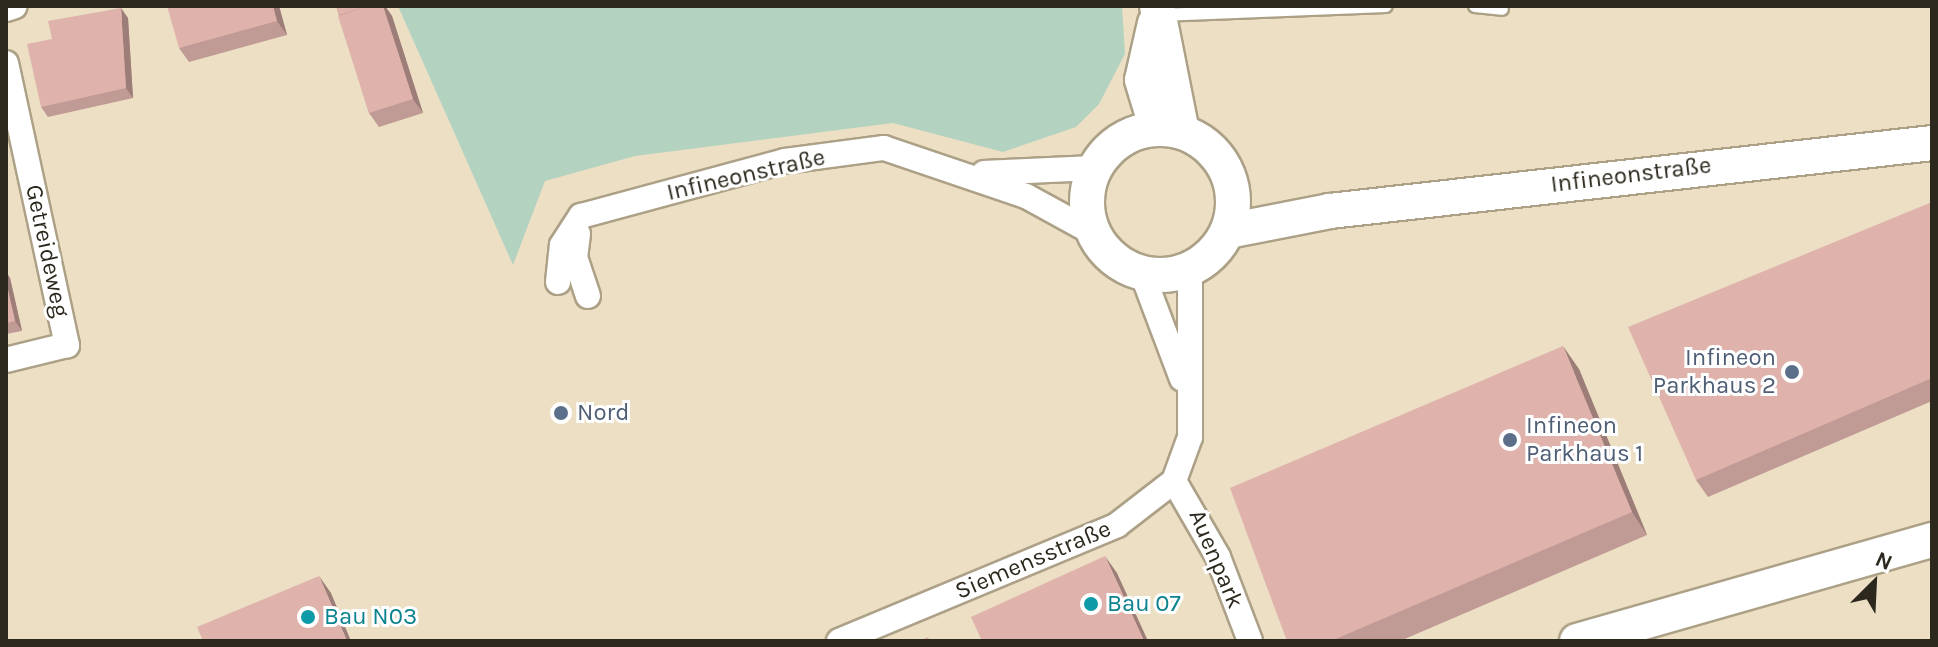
<!DOCTYPE html>
<html>
<head>
<meta charset="utf-8">
<style>
	body { margin:0 }
	#map { position:relative; width:1938px; height:647px; overflow:hidden; background:#ecdfc4; font-family:Karla,sans-serif }
	div>[style] { position:absolute }
	[style*='--x'] { left:calc(var(--x)*1px); top:calc(var(--y)*1px); width:calc(var(--w)*1px); rotate:calc(var(--a)*1deg) }
	.green>* { inset:0; background:#b3d3c0 }
	.roads { filter:drop-shadow(2px 0 #aca187) drop-shadow(-2px 0 #aca187) drop-shadow(0 2px #aca187) drop-shadow(0 -2px #aca187) }
	.lane>* { height:12px; margin:-6px; padding:0 6px; transform-origin:6px; border-radius:6px; background:#fff }
	.street>* { height:24px; margin:-12px; padding:0 12px; transform-origin:12px; border-radius:12px; background:#fff }
	.secondary>* { height:34px; margin:-17px; padding:0 17px; transform-origin:17px; border-radius:17px; background:#fff }
	.secondary>.ring { margin:-17px; padding:0; box-sizing:content-box; background:none; border:34px solid #fff; border-radius:50% }
	.wall>* { inset:0; background:#c09a94 }
	.shaded-wall>* { inset:0; background:#9c7d78 }
	.building>* { inset:0; background:#dfb3ac }
	.dots>* { width:22px; height:22px; translate:-50% -50%; box-sizing:border-box; border:4px solid #fff; border-radius:50% }
	span { translate:-50% -50%; white-space:nowrap; text-align:center; line-height:1.15; -webkit-text-stroke:6px #fff; paint-order:stroke }
	.street-label { font-size:24px; color:#2c281d }
	.service-label { font-size:24px; color:#4e5e75 }
	.right { translate:-100% -50%; text-align:right }
	.left { translate:0 -50%; text-align:left }
	.culture-label { font-size:24px; color:#0d838f }
	.frame { position:absolute; inset:0; border:8px solid #2c281d; pointer-events:none }
	.north { position:absolute; left:1834px; top:543px; width:80px; height:80px; -webkit-text-stroke:6px #fff; paint-order:stroke; rotate:24deg; font-size:22px; font-weight:700; line-height:32px; text-align:center; color:#2c281d }
	.north::after { content:''; display:block; margin:auto; width:28px; height:36px; background:#2c281d; clip-path:polygon(50% 0,100% 100%,50% 72%,0 100%) }
</style>
</head>
<body>
<div id="map">
	<div class="green">
		<div style="clip-path:polygon(398px 6px,1122px 6px,1125px 54px,1099px 104px,1076px 127px,1003px 152px,893px 123px,635px 156px,545px 181px,513px 265px)"></div>
	</div>
	<div class="roads">
		<div class="lane">
			<div style="--x:1475;--y:6;--w:27;--a:6"></div>
			<div style="--x:1160;--y:15;--w:226;--a:-2.3"></div>
		</div>
		<div class="street">
			<div style="--x:6;--y:9;--w:9;--a:-18"></div>
			<div style="--x:6;--y:63;--w:289;--a:77.8"></div>
			<div style="--x:67;--y:345;--w:63;--a:166.2"></div>
			<div style="--x:984;--y:173;--w:109;--a:-2.6"></div>
			<div style="--x:578;--y:234;--w:23;--a:97"></div>
			<div style="--x:575;--y:257;--w:41;--a:71.6"></div>
			<div style="--x:1142;--y:273;--w:113;--a:69.3"></div>
			<div style="--x:558;--y:282;--w:37;--a:-84"></div>
			<div style="--x:562;--y:245;--w:35;--a:-57"></div>
			<div style="--x:581;--y:216;--w:211;--a:-15.1"></div>
			<div style="--x:785;--y:161;--w:100;--a:-7.5"></div>
			<div style="--x:884;--y:148;--w:150;--a:18.7"></div>
			<div style="--x:1026;--y:196;--w:71;--a:28.7"></div>
			<div style="--x:1174;--y:481;--w:88;--a:59.9"></div>
			<div style="--x:1218;--y:557;--w:90;--a:69.1"></div>
			<div style="--x:839;--y:641;--w:301;--a:-22.6"></div>
			<div style="--x:1117;--y:525;--w:72;--a:-37.7"></div>
			<div style="--x:1174;--y:481;--w:47;--a:-70"></div>
			<div style="--x:1190;--y:437;--w:170;--a:-90"></div>
		</div>
		<div class="secondary">
			<div style="--x:1157;--y:6;--w:128;--a:78.8"></div>
			<div style="--x:1155;--y:23;--w:58;--a:102.8"></div>
			<div style="--x:1142;--y:80;--w:51;--a:73"></div>
			<div class="ring" style="left:1087px;top:129px;width:112px;height:112px"></div>
			<div style="--x:1228;--y:231;--w:104;--a:-11.1"></div>
			<div style="--x:1330;--y:211;--w:606;--a:-6.44"></div>
			<div style="--x:1577;--y:641;--w:369;--a:-15.9"></div>
		</div>
	</div>
	<div class="wall">
		<div style="clip-path:polygon(279px 6px,287px 35px,189px 62px,179px 48px)"></div>
		<div style="clip-path:polygon(336px 6px,385px 6px,392px 16px,423px 113px,379px 127px,369px 113px)"></div>
		<div style="clip-path:polygon(128px 18px,133px 98px,48px 117px,41px 107px,52px 39px)"></div>
		<div style="clip-path:polygon(1932px 202px,1932px 401px,1708px 497px,1696px 480px)"></div>
		<div style="clip-path:polygon(6px 272px,10px 278px,22px 331px,6px 334px)"></div>
		<div style="clip-path:polygon(1579px 369px,1647px 535px,1400px 641px,1287px 641px)"></div>
	</div>
	<div class="shaded-wall">
		<div style="clip-path:polygon(273px 6px,279px 6px,287px 35px,277px 21px)"></div>
		<div style="clip-path:polygon(383px 6px,385px 6px,392px 16px,423px 113px,413px 99px)"></div>
		<div style="clip-path:polygon(121px 8px,128px 18px,133px 98px,126px 88px)"></div>
		<div style="clip-path:polygon(6px 272px,10px 278px,22px 331px,15px 321px,6px 281px)"></div>
		<div style="clip-path:polygon(1563px 346px,1579px 369px,1647px 535px,1632px 512px)"></div>
		<div style="clip-path:polygon(1105px 556px,1117px 573px,1148px 641px,1144px 641px)"></div>
		<div style="clip-path:polygon(319px 576px,331px 593px,351px 641px,347px 641px)"></div>
	</div>
	<div class="building">
		<div style="clip-path:polygon(167px 6px,273px 6px,277px 21px,179px 48px)"></div>
		<div style="clip-path:polygon(336px 6px,368px 6px,339px 15px)"></div>
		<div style="clip-path:polygon(368px 6px,383px 6px,413px 99px,369px 113px,338px 16px)"></div>
		<div style="clip-path:polygon(121px 8px,126px 88px,41px 107px,27px 44px,52px 39px,48px 21px)"></div>
		<div style="clip-path:polygon(1932px 202px,1932px 378px,1696px 480px,1628px 327px)"></div>
		<div style="clip-path:polygon(6px 281px,15px 321px,6px 323px)"></div>
		<div style="clip-path:polygon(1563px 346px,1632px 512px,1331px 641px,1287px 641px,1230px 488px)"></div>
		<div style="clip-path:polygon(1105px 556px,1144px 641px,982px 641px,971px 617px)"></div>
		<div style="clip-path:polygon(319px 576px,347px 641px,203px 641px,197px 627px)"></div>
		<div style="clip-path:polygon(928px 637px,930px 641px,919px 641px)"></div>
	</div>
	<div class="dots">
		<div style="left:1792px;top:372px;background:#5c6f8a"></div>
		<div style="left:561px;top:413px;background:#5c6f8a"></div>
		<div style="left:1510px;top:440px;background:#5c6f8a"></div>
		<div style="left:1091px;top:604px;background:#0f9aa8"></div>
		<div style="left:308px;top:617px;background:#0f9aa8"></div>
	</div>
	<div class="street-label">
		<span style="left:746px;top:175px;rotate:-13deg">Infineonstraße</span>
		<span style="left:1631px;top:175px;rotate:-7deg">Infineonstraße</span>
		<span style="left:47px;top:251px;rotate:78deg">Getreideweg</span>
		<span style="left:1216px;top:559px;rotate:67deg">Auenpark</span>
		<span style="left:1033px;top:560px;rotate:-23deg">Siemensstraße</span>
	</div>
	<div class="service-label">
		<span class="right" style="left:1776px;top:372px">Infineon<br>Parkhaus 2</span>
		<span class="left" style="left:577px;top:413px">Nord</span>
		<span class="left" style="left:1526px;top:440px">Infineon<br>Parkhaus 1</span>
	</div>
	<div class="culture-label">
		<span class="left" style="left:1107px;top:604px">Bau 07</span>
		<span class="left" style="left:324px;top:617px">Bau N03</span>
	</div>
	<div class="frame"></div>
	<div class="north">N</div>
</div>
</body>
</html>
